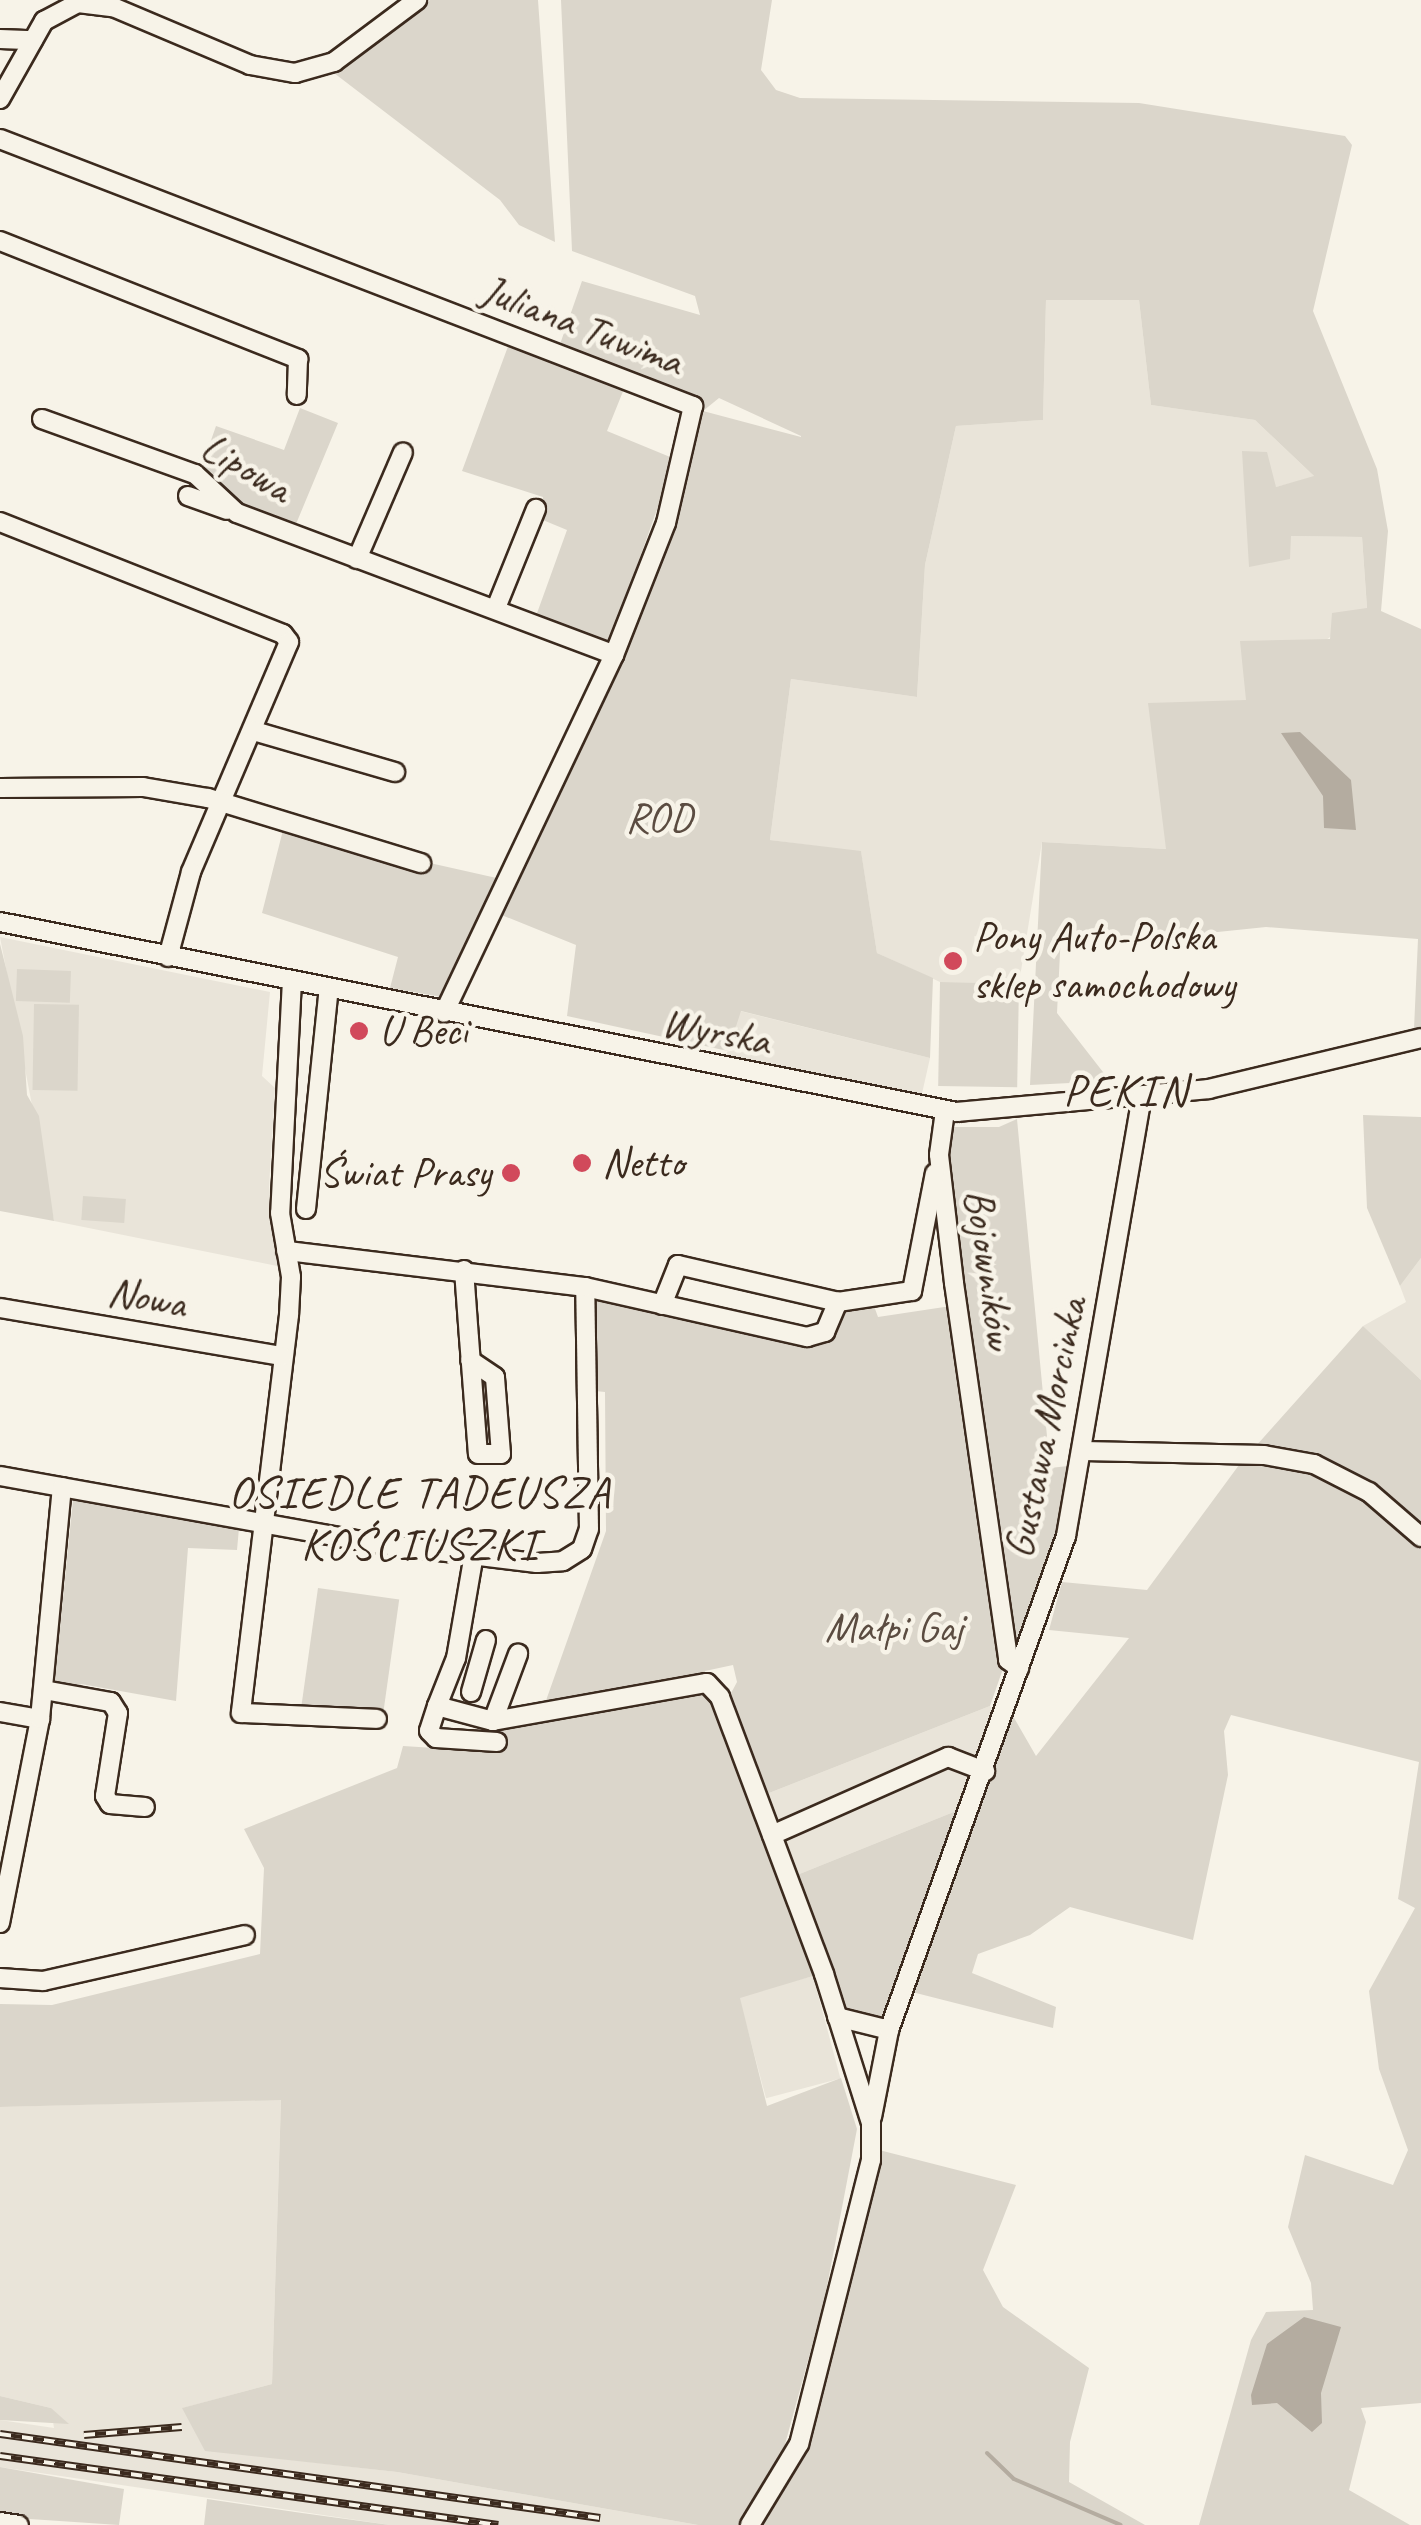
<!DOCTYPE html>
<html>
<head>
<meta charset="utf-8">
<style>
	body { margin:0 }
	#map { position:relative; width:1421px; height:2525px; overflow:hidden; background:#f7f3e8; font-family:Caveat,sans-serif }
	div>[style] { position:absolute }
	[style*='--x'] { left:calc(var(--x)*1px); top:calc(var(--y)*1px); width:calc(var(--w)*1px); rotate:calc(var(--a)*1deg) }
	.built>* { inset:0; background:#e9e4d9; transform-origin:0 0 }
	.green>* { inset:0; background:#dbd6cb; transform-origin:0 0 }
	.water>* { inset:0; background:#b4aca0 }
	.stream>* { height:4px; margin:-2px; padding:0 2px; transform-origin:2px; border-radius:2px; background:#b4aca0 }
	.roads { filter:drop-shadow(2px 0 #3b2a1e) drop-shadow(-2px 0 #3b2a1e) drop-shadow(0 2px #3b2a1e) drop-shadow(0 -2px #3b2a1e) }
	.minor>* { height:18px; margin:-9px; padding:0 9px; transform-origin:9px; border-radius:9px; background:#f7f3e8 }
	.rail>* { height:8px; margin-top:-4px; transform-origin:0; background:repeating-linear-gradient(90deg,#f7f3e8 0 11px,#3b2a1e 0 22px); box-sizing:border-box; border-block:2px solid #3b2a1e }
	.dots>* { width:28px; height:28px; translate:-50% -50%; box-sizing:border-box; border:5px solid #f7f3e8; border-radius:50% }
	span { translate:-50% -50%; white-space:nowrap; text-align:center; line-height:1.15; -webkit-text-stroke:9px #f7f3e8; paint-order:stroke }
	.street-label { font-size:42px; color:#3b2a1e }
	.park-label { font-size:42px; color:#5b4c41 }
	.poi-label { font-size:42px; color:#3b2a1e }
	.left { translate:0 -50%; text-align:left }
	.right { translate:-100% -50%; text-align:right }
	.neighbourhood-label { font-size:45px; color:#3b2a1e; letter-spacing:2.5px }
</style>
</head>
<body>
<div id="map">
	<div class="built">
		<div style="clip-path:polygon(1046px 300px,1139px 300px,1151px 405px,1255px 420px,1315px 477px,1276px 487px,1243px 451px,1291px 536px,1362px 537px,1367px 609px,1247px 700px,1167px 849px,1042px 842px,1019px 983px,940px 982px,877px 953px,861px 852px,770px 840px,791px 679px,917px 697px,925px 565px,956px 426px,1043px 420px)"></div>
		<div style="clip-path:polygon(0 937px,270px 992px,262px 1076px,275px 1088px,269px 1187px,282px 1267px,54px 1221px)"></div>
		<div style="clip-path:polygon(740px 1011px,930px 1058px,921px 1098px,726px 1056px)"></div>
		<div style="clip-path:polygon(1421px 1258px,1421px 1380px,1363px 1326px,1406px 1302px,1400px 1286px)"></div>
		<div style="clip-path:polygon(990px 1706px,996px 1717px,961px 1809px,797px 1875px,764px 1795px)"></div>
		<div style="left:813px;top:1976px;width:106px;height:77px;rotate:75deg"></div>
		<div style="clip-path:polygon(281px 2099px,272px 2384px,183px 2408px,205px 2450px,397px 2472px,698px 2525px,390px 2525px,0 2467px,0 2420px,54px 2428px,51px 2408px,0 2396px,0 2107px)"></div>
	</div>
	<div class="green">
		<div style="clip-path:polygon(430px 0,538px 0,555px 242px,519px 225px,500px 200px,334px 73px)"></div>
		<div style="clip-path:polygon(evenodd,561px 0,772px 0,761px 70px,776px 90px,800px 98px,1139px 103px,1345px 136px,1352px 145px,1313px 311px,1377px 469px,1388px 531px,1381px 611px,1421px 629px,1421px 1027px,1414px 1029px,1418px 939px,1266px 927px,1111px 943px,1061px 933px,1057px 1013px,1110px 1081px,1030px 1085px,1042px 842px,1166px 849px,1148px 703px,1246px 700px,1240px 641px,1330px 639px,1332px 613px,1367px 608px,1362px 537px,1291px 536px,1290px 559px,1249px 567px,1242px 451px,1267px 452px,1276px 487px,1314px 476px,1255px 420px,1151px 405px,1139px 300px,1046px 300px,1043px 420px,956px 426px,925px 565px,917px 697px,791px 679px,770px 840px,861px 851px,877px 953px,933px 978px,930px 1058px,741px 1011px,728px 1051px,567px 1016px,576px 945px,499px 914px,619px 656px,701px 411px,558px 350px,582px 281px,700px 315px,695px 296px,572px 251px,561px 0,719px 398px,801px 436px,801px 437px,703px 411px,719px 398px)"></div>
		<div style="clip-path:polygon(510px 341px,626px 384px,607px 431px,675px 459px,608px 647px,536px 616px,567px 530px,538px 518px,543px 497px,462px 471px)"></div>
		<div style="clip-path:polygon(300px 408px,338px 423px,296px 524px,212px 497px,201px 469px,216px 426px,284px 450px)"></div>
		<div style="clip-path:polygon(283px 830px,501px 879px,442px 997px,390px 988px,398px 957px,262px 913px)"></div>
		<div style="clip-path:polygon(0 944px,23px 1036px,27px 1095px,39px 1116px,54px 1221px,0 1211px)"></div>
		<div style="left:17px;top:969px;width:54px;height:32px;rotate:2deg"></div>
		<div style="left:940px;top:982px;width:79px;height:104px;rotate:1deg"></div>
		<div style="left:34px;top:1004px;width:45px;height:86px;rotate:1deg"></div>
		<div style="clip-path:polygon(1363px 1115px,1421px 1117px,1421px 1258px,1400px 1286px,1367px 1208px)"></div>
		<div style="clip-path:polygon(1017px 1119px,1050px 1468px,1077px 1465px,1021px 1646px,1012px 1642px,945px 1161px,953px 1127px,999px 1127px)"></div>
		<div style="left:83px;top:1196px;width:43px;height:24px;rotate:4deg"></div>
		<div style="clip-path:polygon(590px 1296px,813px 1345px,830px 1336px,842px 1307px,874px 1306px,878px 1317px,951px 1306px,1006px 1660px,990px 1706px,764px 1795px,729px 1697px,737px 1682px,733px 1665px,705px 1671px,707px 1680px,543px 1709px,606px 1531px,605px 1392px,595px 1391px)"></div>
		<div style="clip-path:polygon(1363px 1326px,1421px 1380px,1421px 2403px,1361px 2408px,1366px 2422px,1349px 2490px,1410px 2525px,1199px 2525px,1251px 2340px,1266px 2312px,1313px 2310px,1311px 2283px,1288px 2227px,1305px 2155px,1393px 2185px,1408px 2150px,1379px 2069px,1369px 1991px,1415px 1908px,1398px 1899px,1419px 1762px,1231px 1715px,1224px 1731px,1228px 1775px,1193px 1940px,1070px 1907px,1030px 1935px,978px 1954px,972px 1973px,1056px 2007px,1053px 2028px,912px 1992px,921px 1970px,903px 1974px,887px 2025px,841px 2014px,797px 1875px,961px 1809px,986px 1788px,1013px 1716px,1036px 1756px,1129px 1638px,1049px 1630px,1062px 1582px,1147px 1590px,1239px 1465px)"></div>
		<div style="clip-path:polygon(73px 1500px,239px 1528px,237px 1550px,188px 1548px,176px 1701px,81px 1684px,75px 1693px,54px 1687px)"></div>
		<div style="left:318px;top:1588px;width:82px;height:125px;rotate:8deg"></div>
		<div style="clip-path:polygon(703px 1693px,717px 1707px,813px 1976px,740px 1998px,767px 2106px,841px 2078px,857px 2129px,824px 2302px,784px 2448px,740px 2525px,698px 2525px,397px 2472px,205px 2451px,182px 2408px,272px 2384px,281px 2100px,0 2107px,0 2004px,52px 2005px,260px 1954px,264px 1868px,244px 1829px,397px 1768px,403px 1746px,498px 1752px,500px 1724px)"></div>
		<div style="clip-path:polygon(879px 2150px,1016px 2185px,983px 2270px,1003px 2307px,1089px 2368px,1070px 2442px,1069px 2482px,1145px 2525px,758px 2525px,812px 2427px)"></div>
		<div style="clip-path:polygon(0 2396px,51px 2408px,69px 2424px,0 2420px)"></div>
		<div style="clip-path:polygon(0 2467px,124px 2489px,119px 2525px,0 2517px)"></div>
		<div style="clip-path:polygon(207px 2499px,302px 2513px,390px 2525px,204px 2525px)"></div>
	</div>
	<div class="water">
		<div style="clip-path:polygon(1300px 732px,1351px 780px,1356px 830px,1324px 828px,1323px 796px,1281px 733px)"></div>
		<div style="clip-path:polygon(1304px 2317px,1341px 2327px,1321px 2393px,1322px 2423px,1312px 2432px,1277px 2403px,1252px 2405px,1251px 2395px,1267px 2344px)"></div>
	</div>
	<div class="stream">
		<div style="--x:987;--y:2453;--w:37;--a:44"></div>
		<div style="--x:1014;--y:2479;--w:116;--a:23.3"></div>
	</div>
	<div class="roads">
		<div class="minor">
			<div style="--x:0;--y:39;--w:33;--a:2"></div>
			<div style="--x:0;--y:99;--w:90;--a:-60.6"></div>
			<div style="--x:44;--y:21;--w:38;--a:-28"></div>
			<div style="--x:78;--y:3;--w:35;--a:7"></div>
			<div style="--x:113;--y:7;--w:149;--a:22.9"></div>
			<div style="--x:250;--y:65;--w:46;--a:10.1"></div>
			<div style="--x:295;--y:73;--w:41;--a:-15.8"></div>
			<div style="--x:334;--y:62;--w:104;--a:-36.8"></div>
			<div style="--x:0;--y:139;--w:743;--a:21.07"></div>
			<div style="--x:693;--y:406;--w:120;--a:103"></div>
			<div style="--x:666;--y:523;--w:142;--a:111.5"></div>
			<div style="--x:614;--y:655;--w:396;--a:115.4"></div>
			<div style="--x:0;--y:241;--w:321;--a:21.6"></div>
			<div style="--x:298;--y:359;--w:36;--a:92"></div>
			<div style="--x:42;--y:419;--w:163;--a:19.8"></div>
			<div style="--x:195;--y:474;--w:57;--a:42.9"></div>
			<div style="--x:237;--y:513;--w:403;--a:20.6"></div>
			<div style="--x:188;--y:496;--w:41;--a:19.7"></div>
			<div style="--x:0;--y:522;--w:304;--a:21.6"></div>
			<div style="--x:283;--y:634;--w:10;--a:53"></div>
			<div style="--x:289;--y:642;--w:250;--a:113.1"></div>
			<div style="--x:191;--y:872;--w:88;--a:105.1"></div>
			<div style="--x:357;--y:559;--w:116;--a:-66.7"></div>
			<div style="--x:496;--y:608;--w:107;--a:-68"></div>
			<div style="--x:254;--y:731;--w:147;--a:16.2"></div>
			<div style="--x:0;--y:788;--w:143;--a:-0.4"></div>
			<div style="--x:143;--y:787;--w:66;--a:9.6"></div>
			<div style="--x:208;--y:798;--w:223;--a:17"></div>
			<div style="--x:0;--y:922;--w:976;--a:11.23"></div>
			<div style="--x:957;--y:1112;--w:253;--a:-5.2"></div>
			<div style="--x:1209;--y:1089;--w:218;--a:-13.5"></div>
			<div style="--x:292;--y:980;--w:233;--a:92.9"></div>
			<div style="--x:280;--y:1213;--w:65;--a:80.2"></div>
			<div style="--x:291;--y:1277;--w:38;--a:93"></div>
			<div style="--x:289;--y:1315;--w:401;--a:96.9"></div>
			<div style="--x:241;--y:1713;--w:136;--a:2.5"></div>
			<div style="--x:945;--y:1111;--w:44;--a:97.8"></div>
			<div style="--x:939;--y:1155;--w:129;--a:83.3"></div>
			<div style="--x:954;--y:1283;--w:381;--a:81.8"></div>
			<div style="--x:1008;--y:1660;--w:14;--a:36"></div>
			<div style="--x:306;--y:1209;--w:222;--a:-84.1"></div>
			<div style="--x:464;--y:1270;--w:68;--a:85.8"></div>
			<div style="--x:469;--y:1338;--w:116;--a:85.6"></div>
			<div style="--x:478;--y:1454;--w:23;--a:0"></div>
			<div style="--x:501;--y:1454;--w:77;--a:-94.5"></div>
			<div style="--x:495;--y:1377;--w:30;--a:-146"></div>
			<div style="--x:585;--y:1287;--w:228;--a:12.7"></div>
			<div style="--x:807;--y:1337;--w:19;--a:-16"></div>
			<div style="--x:825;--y:1332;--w:33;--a:-67"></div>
			<div style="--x:838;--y:1302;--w:75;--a:-8.5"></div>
			<div style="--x:912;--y:1291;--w:120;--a:-79"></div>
			<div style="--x:662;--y:1305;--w:43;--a:-68.2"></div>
			<div style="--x:678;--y:1265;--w:164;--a:13"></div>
			<div style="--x:0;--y:1308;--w:286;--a:9.7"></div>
			<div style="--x:1084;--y:1451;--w:180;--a:1.3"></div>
			<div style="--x:1264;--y:1455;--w:51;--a:10.2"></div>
			<div style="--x:1314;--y:1464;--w:62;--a:27"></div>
			<div style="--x:1369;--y:1492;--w:69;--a:40.9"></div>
			<div style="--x:0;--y:1476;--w:379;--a:10.2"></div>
			<div style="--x:373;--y:1543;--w:165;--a:7"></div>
			<div style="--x:537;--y:1563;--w:26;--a:-4"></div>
			<div style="--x:563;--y:1561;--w:22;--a:-32"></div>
			<div style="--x:582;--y:1549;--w:21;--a:-71"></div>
			<div style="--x:589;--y:1529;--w:242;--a:-90.9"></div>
			<div style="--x:585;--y:1287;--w:301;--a:-173.1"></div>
			<div style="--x:474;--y:1554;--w:106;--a:99.8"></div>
			<div style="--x:456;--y:1658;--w:52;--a:111.6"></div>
			<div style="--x:437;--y:1706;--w:58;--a:15"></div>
			<div style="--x:493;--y:1721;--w:217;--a:-10.1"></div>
			<div style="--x:707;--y:1683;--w:19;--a:47"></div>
			<div style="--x:720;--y:1697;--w:296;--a:69.4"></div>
			<div style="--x:824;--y:1974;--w:156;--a:72.5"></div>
			<div style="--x:871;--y:2123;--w:37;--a:90"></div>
			<div style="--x:871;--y:2160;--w:293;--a:104.2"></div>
			<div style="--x:799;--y:2444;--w:95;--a:121.2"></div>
			<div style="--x:44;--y:1690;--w:68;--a:10.2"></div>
			<div style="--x:111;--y:1702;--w:13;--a:58"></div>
			<div style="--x:118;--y:1713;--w:84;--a:98.9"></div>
			<div style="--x:105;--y:1796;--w:9;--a:58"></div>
			<div style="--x:110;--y:1804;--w:35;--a:5"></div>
			<div style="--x:471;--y:1692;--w:54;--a:-73.9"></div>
			<div style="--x:437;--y:1706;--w:26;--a:108"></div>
			<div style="--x:429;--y:1731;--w:10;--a:45"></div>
			<div style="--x:436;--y:1738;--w:61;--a:3.8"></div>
			<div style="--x:0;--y:1712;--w:41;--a:9.9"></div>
			<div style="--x:493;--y:1721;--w:72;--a:-69.5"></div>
			<div style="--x:772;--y:1835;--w:193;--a:-23.9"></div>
			<div style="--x:948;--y:1757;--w:40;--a:21"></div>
			<div style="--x:0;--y:1923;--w:208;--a:-78.9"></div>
			<div style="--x:40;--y:1719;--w:233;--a:-84.6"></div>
			<div style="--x:0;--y:1978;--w:43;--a:4"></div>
			<div style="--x:43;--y:1981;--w:207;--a:-12.8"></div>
			<div style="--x:837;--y:2017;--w:54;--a:14"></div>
			<div style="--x:872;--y:2117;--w:89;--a:-78.9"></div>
			<div style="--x:889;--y:2030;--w:525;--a:-70.29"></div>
			<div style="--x:1066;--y:1536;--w:446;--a:-80.2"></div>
			<div style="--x:0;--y:2522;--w:19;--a:9"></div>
		</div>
	</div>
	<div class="rail">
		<div style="--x:0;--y:2434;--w:606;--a:7.97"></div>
		<div style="--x:84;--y:2435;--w:98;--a:-4.7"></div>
		<div style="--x:0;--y:2456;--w:503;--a:7.89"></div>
	</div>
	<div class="dots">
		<div style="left:953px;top:961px;background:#d1495b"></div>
		<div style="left:359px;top:1031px;background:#d1495b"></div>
		<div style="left:582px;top:1163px;background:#d1495b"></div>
		<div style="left:511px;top:1173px;background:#d1495b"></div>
	</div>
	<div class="street-label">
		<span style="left:582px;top:326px;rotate:21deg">Juliana Tuwima</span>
		<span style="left:246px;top:468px;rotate:30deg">Lipowa</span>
		<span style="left:716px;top:1032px;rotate:11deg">Wyrska</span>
		<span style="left:989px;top:1269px;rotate:82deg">Bojowników</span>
		<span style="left:147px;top:1298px;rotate:10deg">Nowa</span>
		<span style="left:1046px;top:1428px;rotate:-78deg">Gustawa Morcinka</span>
	</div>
	<div class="park-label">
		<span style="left:659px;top:818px">ROD</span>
		<span style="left:894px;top:1628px">Małpi Gaj</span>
	</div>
	<div class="poi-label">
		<span class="left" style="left:973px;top:961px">Pony Auto-Polska<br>sklep samochodowy</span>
		<span class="left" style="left:379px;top:1031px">U Beci</span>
		<span class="left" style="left:602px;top:1163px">Netto</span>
		<span class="right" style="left:491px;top:1173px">Świat Prasy</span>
	</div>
	<div class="neighbourhood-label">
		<span style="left:1126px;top:1091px">PEKIN</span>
		<span style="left:420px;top:1519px">OSIEDLE TADEUSZA<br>KOŚCIUSZKI</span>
	</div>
</div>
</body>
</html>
